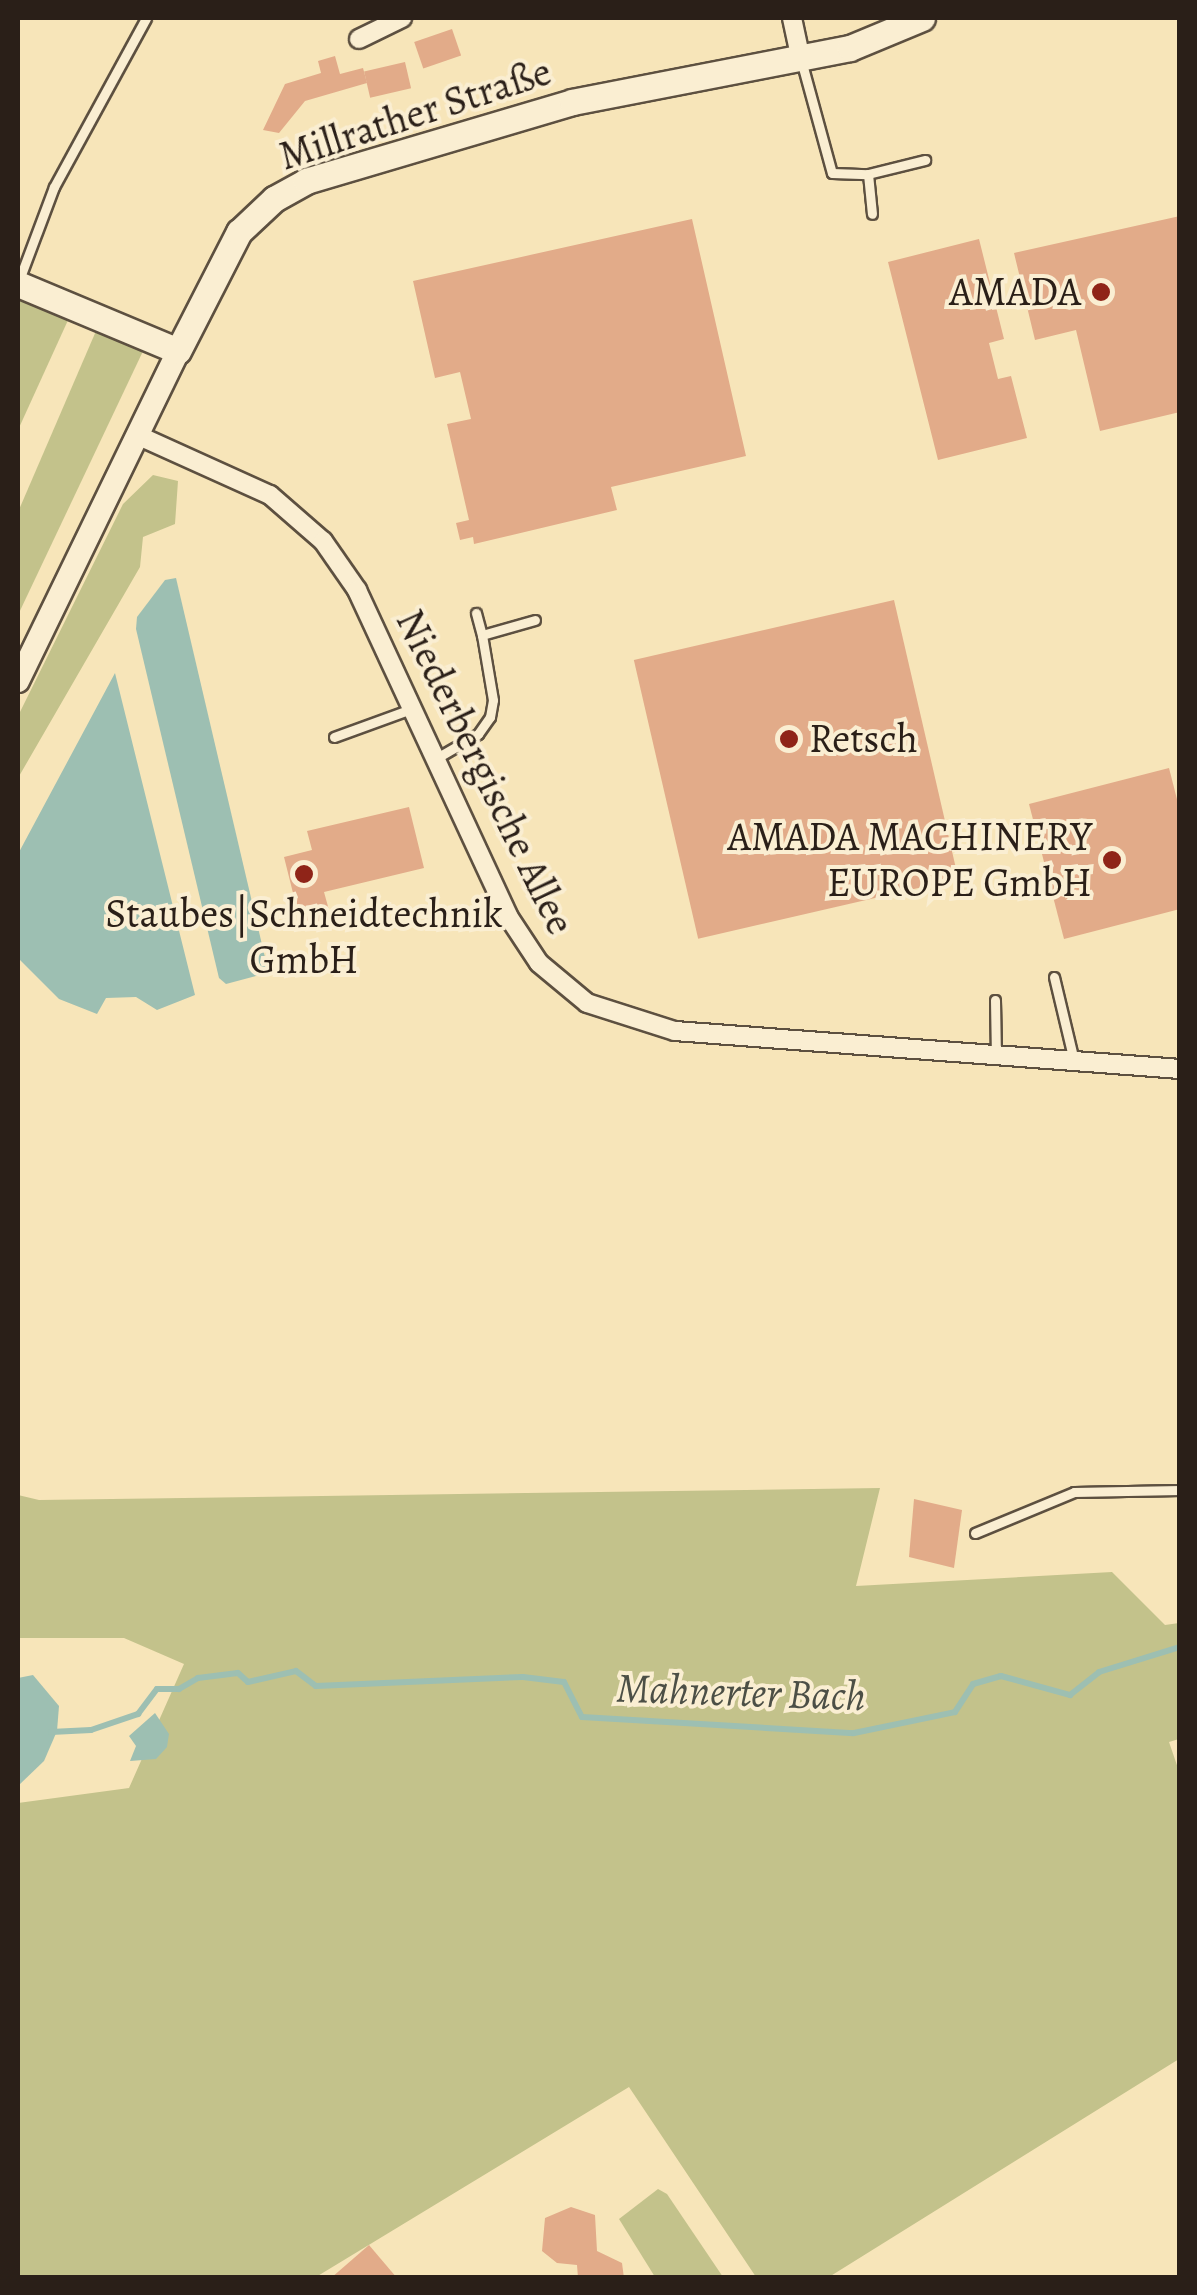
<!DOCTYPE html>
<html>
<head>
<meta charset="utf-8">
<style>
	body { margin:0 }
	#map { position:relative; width:1197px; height:2295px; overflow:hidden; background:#f7e5b9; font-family:Alegreya,serif }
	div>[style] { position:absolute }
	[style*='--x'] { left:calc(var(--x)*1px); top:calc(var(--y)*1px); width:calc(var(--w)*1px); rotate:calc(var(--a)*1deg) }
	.green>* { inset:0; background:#c3c28b }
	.water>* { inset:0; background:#9dbfb2 }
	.stream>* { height:6px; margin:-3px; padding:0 3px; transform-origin:3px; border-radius:3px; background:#9dbfb2 }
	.building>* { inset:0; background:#e2ab89; transform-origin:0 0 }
	.roads { filter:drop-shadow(2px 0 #5d5040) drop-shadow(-2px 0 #5d5040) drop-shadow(0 2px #5d5040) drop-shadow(0 -2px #5d5040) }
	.service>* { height:9px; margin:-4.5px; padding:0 4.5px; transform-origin:4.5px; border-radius:4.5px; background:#faeed2 }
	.minor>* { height:18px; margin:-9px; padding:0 9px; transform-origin:9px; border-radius:9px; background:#faeed2 }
	.tertiary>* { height:22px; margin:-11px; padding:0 11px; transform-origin:11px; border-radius:11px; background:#faeed2 }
	.secondary>* { height:25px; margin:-12.5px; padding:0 12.5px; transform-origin:12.5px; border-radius:12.5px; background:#faeed2 }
	.dots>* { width:28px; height:28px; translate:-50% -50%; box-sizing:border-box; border:5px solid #faeed2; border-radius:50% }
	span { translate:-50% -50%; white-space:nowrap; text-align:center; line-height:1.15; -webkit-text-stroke:8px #faeed2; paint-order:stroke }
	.street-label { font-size:40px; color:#2a1f18 }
	.poi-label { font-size:40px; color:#2a1f18 }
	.right { translate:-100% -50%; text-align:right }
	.left { translate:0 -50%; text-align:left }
	.water-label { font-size:42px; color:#4c4f46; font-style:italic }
	.frame { position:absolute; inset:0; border:20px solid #2a1f18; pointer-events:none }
</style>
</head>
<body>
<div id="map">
	<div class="green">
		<div style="clip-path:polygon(18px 300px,69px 318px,18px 430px)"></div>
		<div style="clip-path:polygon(96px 331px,144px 349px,18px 615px,18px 512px)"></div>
		<div style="clip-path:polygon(153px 475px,178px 481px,175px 524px,143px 537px,140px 567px,18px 778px,18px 716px,123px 504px)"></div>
		<div style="clip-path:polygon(880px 1488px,856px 1586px,1112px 1572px,1165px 1625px,1179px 1623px,1179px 1739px,1169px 1742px,1180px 1774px,1179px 2059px,829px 2277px,756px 2277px,629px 2087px,316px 2277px,18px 2277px,18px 1803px,129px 1788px,184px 1664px,124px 1638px,18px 1638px,18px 1495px,39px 1500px)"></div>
		<div style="clip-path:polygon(658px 2189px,667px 2194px,723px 2277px,655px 2277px,619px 2219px)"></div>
	</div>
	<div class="water">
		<div style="clip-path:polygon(176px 578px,267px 966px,263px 974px,226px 984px,219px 978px,136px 629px,137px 617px,165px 580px)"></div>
		<div style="clip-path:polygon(115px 673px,195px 995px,157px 1010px,136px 997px,106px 998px,97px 1014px,59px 999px,18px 958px,18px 854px)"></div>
		<div style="clip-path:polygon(33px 1675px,59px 1706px,57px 1731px,44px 1761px,18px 1786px,18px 1678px)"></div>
		<div style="clip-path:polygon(155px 1713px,169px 1734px,167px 1747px,156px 1759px,130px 1761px,136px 1746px,129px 1736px)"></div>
	</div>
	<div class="stream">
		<div style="--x:51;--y:1732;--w:40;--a:-2.9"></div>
		<div style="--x:91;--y:1730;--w:50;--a:-18.8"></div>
		<div style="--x:138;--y:1714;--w:31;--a:-53"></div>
		<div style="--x:157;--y:1689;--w:22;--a:0"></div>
		<div style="--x:179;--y:1689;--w:22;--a:-30"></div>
		<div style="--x:198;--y:1678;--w:40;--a:-7.1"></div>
		<div style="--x:238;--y:1673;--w:13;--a:42"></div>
		<div style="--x:248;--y:1682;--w:49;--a:-12.9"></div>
		<div style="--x:296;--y:1671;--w:25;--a:37"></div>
		<div style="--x:316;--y:1686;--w:207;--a:-2.5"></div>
		<div style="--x:523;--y:1677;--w:41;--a:7"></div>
		<div style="--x:564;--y:1682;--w:39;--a:63"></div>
		<div style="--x:582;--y:1717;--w:272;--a:3.4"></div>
		<div style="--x:854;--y:1733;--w:103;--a:-11.7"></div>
		<div style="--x:955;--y:1712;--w:33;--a:-57"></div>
		<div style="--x:973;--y:1684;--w:29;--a:-16"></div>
		<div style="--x:1001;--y:1676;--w:72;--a:15.4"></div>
		<div style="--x:1070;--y:1695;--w:37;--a:-38"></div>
		<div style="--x:1099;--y:1672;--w:85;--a:-17.2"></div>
	</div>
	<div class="building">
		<div style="left:452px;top:29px;width:28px;height:40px;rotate:71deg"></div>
		<div style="clip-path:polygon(335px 56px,340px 74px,363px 68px,367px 83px,305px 101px,279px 133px,263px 130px,285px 84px,321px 73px,318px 61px)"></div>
		<div style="left:405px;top:62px;width:27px;height:42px;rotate:77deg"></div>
		<div style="clip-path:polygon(1180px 216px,1180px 412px,1100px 431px,1076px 330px,1035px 340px,1014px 253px)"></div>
		<div style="clip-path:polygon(692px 219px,746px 456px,611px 487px,617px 510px,474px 544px,473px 537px,460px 540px,456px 523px,469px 520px,447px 424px,471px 419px,460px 372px,435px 378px,413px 281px)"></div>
		<div style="clip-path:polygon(979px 239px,1004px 339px,989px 343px,998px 379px,1011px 376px,1027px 438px,938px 460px,888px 262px)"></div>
		<div style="left:894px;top:600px;width:286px;height:267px;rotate:77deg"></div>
		<div style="clip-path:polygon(1169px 768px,1180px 811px,1180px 909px,1064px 939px,1029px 804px)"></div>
		<div style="clip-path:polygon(409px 807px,424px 868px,324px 892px,332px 921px,302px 929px,284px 857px,312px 850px,307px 831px)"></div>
		<div style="clip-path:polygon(914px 1499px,962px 1510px,954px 1568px,909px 1557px)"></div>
		<div style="clip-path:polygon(571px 2207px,595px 2215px,597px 2251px,622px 2263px,624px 2278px,578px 2278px,577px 2265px,557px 2263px,542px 2251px,545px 2218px)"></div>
		<div style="clip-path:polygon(369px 2245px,397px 2278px,331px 2278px)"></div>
	</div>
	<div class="roads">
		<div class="service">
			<div style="--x:801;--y:60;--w:117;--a:74.7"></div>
			<div style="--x:832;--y:173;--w:36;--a:2"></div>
			<div style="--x:868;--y:174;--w:59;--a:-13.8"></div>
			<div style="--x:868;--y:174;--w:40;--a:84.3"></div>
			<div style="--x:19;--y:280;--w:99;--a:-69.4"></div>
			<div style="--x:54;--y:187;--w:192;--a:-61.4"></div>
			<div style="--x:476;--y:613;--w:23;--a:75"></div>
			<div style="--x:334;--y:737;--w:82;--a:-20"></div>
			<div style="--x:435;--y:759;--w:50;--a:-30.2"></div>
			<div style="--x:478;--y:734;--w:21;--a:-55"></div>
			<div style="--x:490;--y:717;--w:17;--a:-80"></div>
			<div style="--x:493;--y:700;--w:66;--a:-99.6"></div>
			<div style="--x:482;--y:635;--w:55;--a:-15.8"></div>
			<div style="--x:1054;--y:977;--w:86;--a:76.6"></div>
			<div style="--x:995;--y:1000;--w:55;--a:89"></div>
			<div style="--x:975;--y:1533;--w:107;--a:-22.5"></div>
			<div style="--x:1074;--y:1492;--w:106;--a:-1.1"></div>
		</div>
		<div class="minor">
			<div style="--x:792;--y:18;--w:43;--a:77.9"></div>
			<div style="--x:359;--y:39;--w:48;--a:-26"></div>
			<div style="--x:137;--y:435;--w:146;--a:24.3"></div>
			<div style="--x:270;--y:495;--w:70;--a:41"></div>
			<div style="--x:323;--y:541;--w:60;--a:55.2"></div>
			<div style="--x:357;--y:590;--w:359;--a:65.1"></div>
			<div style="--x:508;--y:916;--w:56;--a:56.6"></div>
			<div style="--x:539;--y:963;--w:62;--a:39.8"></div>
			<div style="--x:587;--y:1003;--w:92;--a:17.7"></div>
			<div style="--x:675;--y:1031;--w:506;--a:4.3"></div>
		</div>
		<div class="tertiary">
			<div style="--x:18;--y:681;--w:367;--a:-64.1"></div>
		</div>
		<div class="secondary">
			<div style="--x:18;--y:284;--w:173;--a:22.7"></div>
			<div style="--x:178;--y:351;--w:134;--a:-62.9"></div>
			<div style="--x:239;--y:232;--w:48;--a:-43.3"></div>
			<div style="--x:274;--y:199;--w:37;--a:-29"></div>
			<div style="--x:306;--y:181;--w:277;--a:-16.5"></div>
			<div style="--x:572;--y:102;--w:283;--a:-11"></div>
			<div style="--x:850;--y:48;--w:78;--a:-22.6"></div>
		</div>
	</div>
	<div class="dots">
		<div style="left:1101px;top:292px;background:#8f2418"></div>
		<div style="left:789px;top:739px;background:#8f2418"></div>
		<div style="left:1112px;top:860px;background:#8f2418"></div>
		<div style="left:304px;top:874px;background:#8f2418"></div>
	</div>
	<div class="street-label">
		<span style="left:415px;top:114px;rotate:-18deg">Millrather Straße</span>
		<span style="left:485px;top:772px;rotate:64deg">Niederbergische Allee</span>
	</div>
	<div class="poi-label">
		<span class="right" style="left:1081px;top:292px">AMADA</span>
		<span class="left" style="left:809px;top:739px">Retsch</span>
		<span class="right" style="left:1092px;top:860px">AMADA MACHINERY<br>EUROPE GmbH</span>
		<span style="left:304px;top:937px">Staubes|Schneidtechnik<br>GmbH</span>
	</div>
	<div class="water-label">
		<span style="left:741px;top:1692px;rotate:2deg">Mahnerter Bach</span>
	</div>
	<div class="frame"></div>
</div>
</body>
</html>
